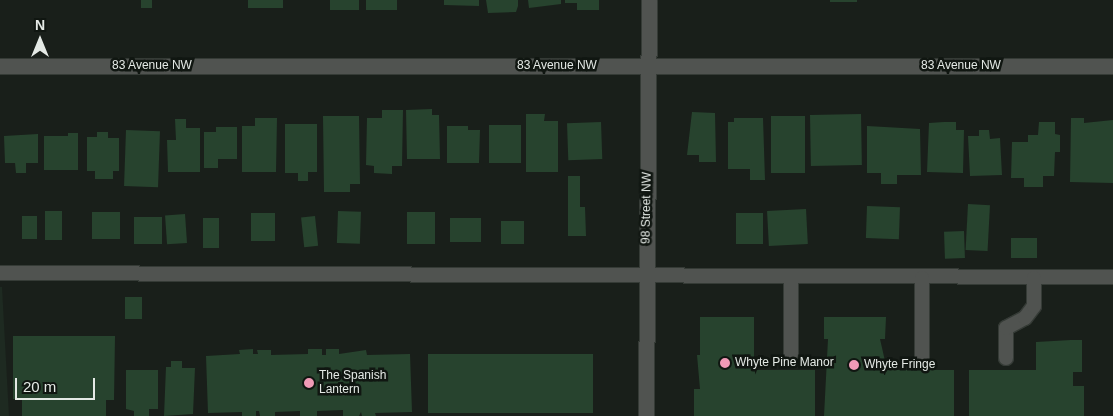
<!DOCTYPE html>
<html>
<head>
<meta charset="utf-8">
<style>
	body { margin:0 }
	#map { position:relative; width:1113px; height:416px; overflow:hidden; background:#191f1a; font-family:Helvetica,sans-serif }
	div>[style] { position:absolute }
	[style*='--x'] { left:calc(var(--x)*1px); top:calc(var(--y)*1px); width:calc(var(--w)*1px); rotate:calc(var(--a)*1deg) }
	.built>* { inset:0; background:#1e2a21 }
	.building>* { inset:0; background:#27432e; transform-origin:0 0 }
	.roads { filter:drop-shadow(1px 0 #353b36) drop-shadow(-1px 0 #353b36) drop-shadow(0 1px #353b36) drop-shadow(0 -1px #353b36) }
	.service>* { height:14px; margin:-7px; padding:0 7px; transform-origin:7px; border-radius:7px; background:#505350 }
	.minor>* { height:15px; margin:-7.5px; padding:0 7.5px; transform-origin:7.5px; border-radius:7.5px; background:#505350 }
	.dots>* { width:14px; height:14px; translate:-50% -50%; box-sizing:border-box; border:2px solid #101611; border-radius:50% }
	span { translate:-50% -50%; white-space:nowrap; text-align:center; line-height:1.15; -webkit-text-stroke:5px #101611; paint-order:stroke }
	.street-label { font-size:12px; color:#e4e9e5 }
	.poi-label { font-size:12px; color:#e4e9e5 }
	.left { translate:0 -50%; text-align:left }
	.north { position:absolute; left:15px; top:15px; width:50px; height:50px; -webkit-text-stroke:4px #101611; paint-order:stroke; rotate:0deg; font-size:14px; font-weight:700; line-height:20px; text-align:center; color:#e4e9e5 }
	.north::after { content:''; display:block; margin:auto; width:18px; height:22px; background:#e4e9e5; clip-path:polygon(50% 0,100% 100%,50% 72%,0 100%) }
	.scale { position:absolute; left:15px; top:378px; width:80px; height:22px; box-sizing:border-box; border:2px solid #e4e9e5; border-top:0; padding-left:6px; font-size:15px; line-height:18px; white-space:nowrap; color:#e4e9e5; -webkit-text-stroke:4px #101611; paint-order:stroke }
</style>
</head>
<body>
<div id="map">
	<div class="built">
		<div style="clip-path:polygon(0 287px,2px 287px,9px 416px,0 416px)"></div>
	</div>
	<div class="building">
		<div style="left:141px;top:0;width:11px;height:8px"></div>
		<div style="left:248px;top:0;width:35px;height:8px"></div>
		<div style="left:330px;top:0;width:29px;height:10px"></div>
		<div style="left:366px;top:0;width:31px;height:10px"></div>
		<div style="clip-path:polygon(444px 0,479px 0,479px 6px,444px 5px)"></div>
		<div style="clip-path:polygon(486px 0,518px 0,518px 6px,516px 12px,488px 13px)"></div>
		<div style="clip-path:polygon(528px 0,561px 0,561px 4px,529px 8px)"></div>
		<div style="clip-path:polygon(565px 0,599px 0,599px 10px,577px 10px,577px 3px,565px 3px)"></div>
		<div style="left:830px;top:0;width:27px;height:2px"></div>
		<div style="clip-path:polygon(432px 109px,432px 115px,439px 115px,440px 159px,407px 159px,406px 110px)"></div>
		<div style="clip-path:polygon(382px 110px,403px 110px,402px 166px,392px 166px,392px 174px,374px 173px,374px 166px,366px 165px,367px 118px,382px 118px)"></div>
		<div style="clip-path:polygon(692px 112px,715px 113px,716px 162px,699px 162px,699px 155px,687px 155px)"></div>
		<div style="clip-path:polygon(526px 114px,545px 114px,544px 121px,558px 121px,558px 172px,526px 172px)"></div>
		<div style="left:861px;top:114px;width:51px;height:51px;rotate:89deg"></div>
		<div style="clip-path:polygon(323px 116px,359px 116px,360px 184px,350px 184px,350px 192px,324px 192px)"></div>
		<div style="left:805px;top:116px;width:57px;height:34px;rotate:90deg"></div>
		<div style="clip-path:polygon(255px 118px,277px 118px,276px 172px,242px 172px,242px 126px,255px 126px)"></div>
		<div style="clip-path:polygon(734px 118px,763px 118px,765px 180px,750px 180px,750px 169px,728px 169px,728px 122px,734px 122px)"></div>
		<div style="clip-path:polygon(1071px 118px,1084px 118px,1084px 123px,1113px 120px,1113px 183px,1070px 182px)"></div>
		<div style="clip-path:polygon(175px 119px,186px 119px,186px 128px,200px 128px,200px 172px,168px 172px,167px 140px,176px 140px)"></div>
		<div style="left:601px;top:122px;width:37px;height:34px;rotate:88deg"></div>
		<div style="clip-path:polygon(944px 122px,956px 122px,956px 130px,964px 130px,963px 173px,927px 172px,929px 123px)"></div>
		<div style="clip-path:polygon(1039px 122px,1055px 122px,1055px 134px,1060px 135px,1060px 152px,1055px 152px,1054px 176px,1043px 176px,1043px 187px,1024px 187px,1024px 178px,1011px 178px,1012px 142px,1028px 142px,1028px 135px,1038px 135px)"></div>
		<div style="clip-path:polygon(285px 124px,317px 124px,317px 172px,308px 172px,308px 181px,298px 181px,298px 173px,285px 173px)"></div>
		<div style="left:489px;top:125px;width:32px;height:38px"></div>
		<div style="clip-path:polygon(447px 126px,468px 126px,468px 130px,480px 130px,479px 163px,447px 163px)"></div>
		<div style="clip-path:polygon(867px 126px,920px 129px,921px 175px,897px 175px,897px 184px,881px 184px,881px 173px,867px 173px)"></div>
		<div style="clip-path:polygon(216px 127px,237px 127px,237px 159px,218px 159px,218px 168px,204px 168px,204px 132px,216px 132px)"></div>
		<div style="left:126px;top:130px;width:34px;height:56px;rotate:2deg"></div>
		<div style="clip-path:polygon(979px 130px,989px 130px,990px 139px,1000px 138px,1002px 175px,970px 176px,968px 136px,979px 136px)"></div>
		<div style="clip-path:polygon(97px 132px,108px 132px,108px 138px,119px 138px,119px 171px,113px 171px,113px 179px,95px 179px,95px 171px,87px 171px,87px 137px,97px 137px)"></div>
		<div style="clip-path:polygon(68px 133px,78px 133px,78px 170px,44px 170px,44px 136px,68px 136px)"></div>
		<div style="clip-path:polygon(38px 134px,38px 163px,26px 163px,26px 173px,16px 173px,15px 163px,5px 163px,4px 136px)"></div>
		<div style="clip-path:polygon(568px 176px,580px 176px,580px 207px,585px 207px,586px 236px,568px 236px)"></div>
		<div style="left:968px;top:204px;width:22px;height:46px;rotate:3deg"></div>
		<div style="left:867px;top:206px;width:33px;height:32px;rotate:2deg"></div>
		<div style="left:806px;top:209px;width:35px;height:39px;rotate:87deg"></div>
		<div style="left:45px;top:211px;width:17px;height:29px"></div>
		<div style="left:338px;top:211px;width:23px;height:32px;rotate:2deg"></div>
		<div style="left:92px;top:212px;width:28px;height:27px"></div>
		<div style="left:407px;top:212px;width:28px;height:32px"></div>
		<div style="left:275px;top:213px;width:28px;height:24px;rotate:90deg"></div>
		<div style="left:736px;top:213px;width:27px;height:31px"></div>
		<div style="left:185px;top:214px;width:29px;height:20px;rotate:86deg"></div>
		<div style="left:22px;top:216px;width:15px;height:23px"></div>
		<div style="left:315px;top:216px;width:30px;height:14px;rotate:84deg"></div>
		<div style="left:134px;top:217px;width:28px;height:27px"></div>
		<div style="left:203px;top:218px;width:16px;height:30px"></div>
		<div style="left:450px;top:218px;width:31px;height:24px"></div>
		<div style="left:501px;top:221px;width:23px;height:23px"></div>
		<div style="left:964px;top:231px;width:27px;height:20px;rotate:88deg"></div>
		<div style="left:1011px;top:238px;width:26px;height:20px"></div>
		<div style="left:125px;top:297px;width:17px;height:22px"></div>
		<div style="clip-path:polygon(700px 317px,754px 317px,754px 370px,815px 370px,815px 416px,694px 416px,694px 389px,700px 389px,697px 355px,700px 355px)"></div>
		<div style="clip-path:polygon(824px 317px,886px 317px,885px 339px,880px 339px,885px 361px,880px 360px,880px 370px,954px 370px,954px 416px,824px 416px,828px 339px,824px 339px)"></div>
		<div style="clip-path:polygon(13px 336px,115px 336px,114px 400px,106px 400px,106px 416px,22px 416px,22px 399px,13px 399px)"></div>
		<div style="clip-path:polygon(1071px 340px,1082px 340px,1082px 372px,1073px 372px,1073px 386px,1084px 386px,1084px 416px,969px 416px,969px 370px,1036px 370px,1036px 342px)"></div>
		<div style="clip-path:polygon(253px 349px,253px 354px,258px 354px,257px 350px,271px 350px,271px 355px,308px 354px,308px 349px,322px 349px,322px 355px,326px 355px,326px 349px,339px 349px,339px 354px,366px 350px,367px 355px,410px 354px,412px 412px,375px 413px,376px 416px,362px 416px,361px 412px,359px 416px,343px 416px,343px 410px,317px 411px,317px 416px,300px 416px,300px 411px,275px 412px,275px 416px,260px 416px,259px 411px,256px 411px,256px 416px,242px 416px,242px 412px,208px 413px,206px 356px,240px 354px,239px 350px)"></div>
		<div style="left:593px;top:354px;width:59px;height:165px;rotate:90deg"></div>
		<div style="clip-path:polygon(171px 361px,182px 361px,182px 368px,195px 368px,193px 414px,164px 416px,166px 367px,171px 367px)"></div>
		<div style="clip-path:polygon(126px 370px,158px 370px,158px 409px,149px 409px,149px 416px,134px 416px,134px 411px,126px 409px)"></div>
	</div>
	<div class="roads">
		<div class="service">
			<div style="--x:0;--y:273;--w:1113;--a:0.21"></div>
			<div style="--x:791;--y:278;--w:76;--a:90"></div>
			<div style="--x:1006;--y:358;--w:30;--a:-90"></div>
			<div style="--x:1006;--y:328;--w:21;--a:-28"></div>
			<div style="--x:1025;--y:318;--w:15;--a:-53"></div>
			<div style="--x:1034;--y:306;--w:28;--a:-90"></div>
			<div style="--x:922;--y:362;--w:84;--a:-90"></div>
		</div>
		<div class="minor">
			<div style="--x:0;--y:66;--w:1113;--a:0"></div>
			<div style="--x:646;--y:416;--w:416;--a:-89.6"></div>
		</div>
	</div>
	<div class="dots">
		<div style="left:725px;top:363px;background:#f09ab6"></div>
		<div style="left:854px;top:365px;background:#f09ab6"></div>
		<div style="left:309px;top:383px;background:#f09ab6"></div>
	</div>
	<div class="street-label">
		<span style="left:152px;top:66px">83 Avenue NW</span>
		<span style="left:557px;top:66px">83 Avenue NW</span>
		<span style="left:961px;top:66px">83 Avenue NW</span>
		<span style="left:647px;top:208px;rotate:-89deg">98 Street NW</span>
	</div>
	<div class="poi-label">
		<span class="left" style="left:735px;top:363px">Whyte Pine Manor</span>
		<span class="left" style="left:864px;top:365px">Whyte Fringe</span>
		<span class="left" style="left:319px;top:383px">The Spanish<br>Lantern</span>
	</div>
	<div class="north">N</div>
	<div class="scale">20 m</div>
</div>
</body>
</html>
